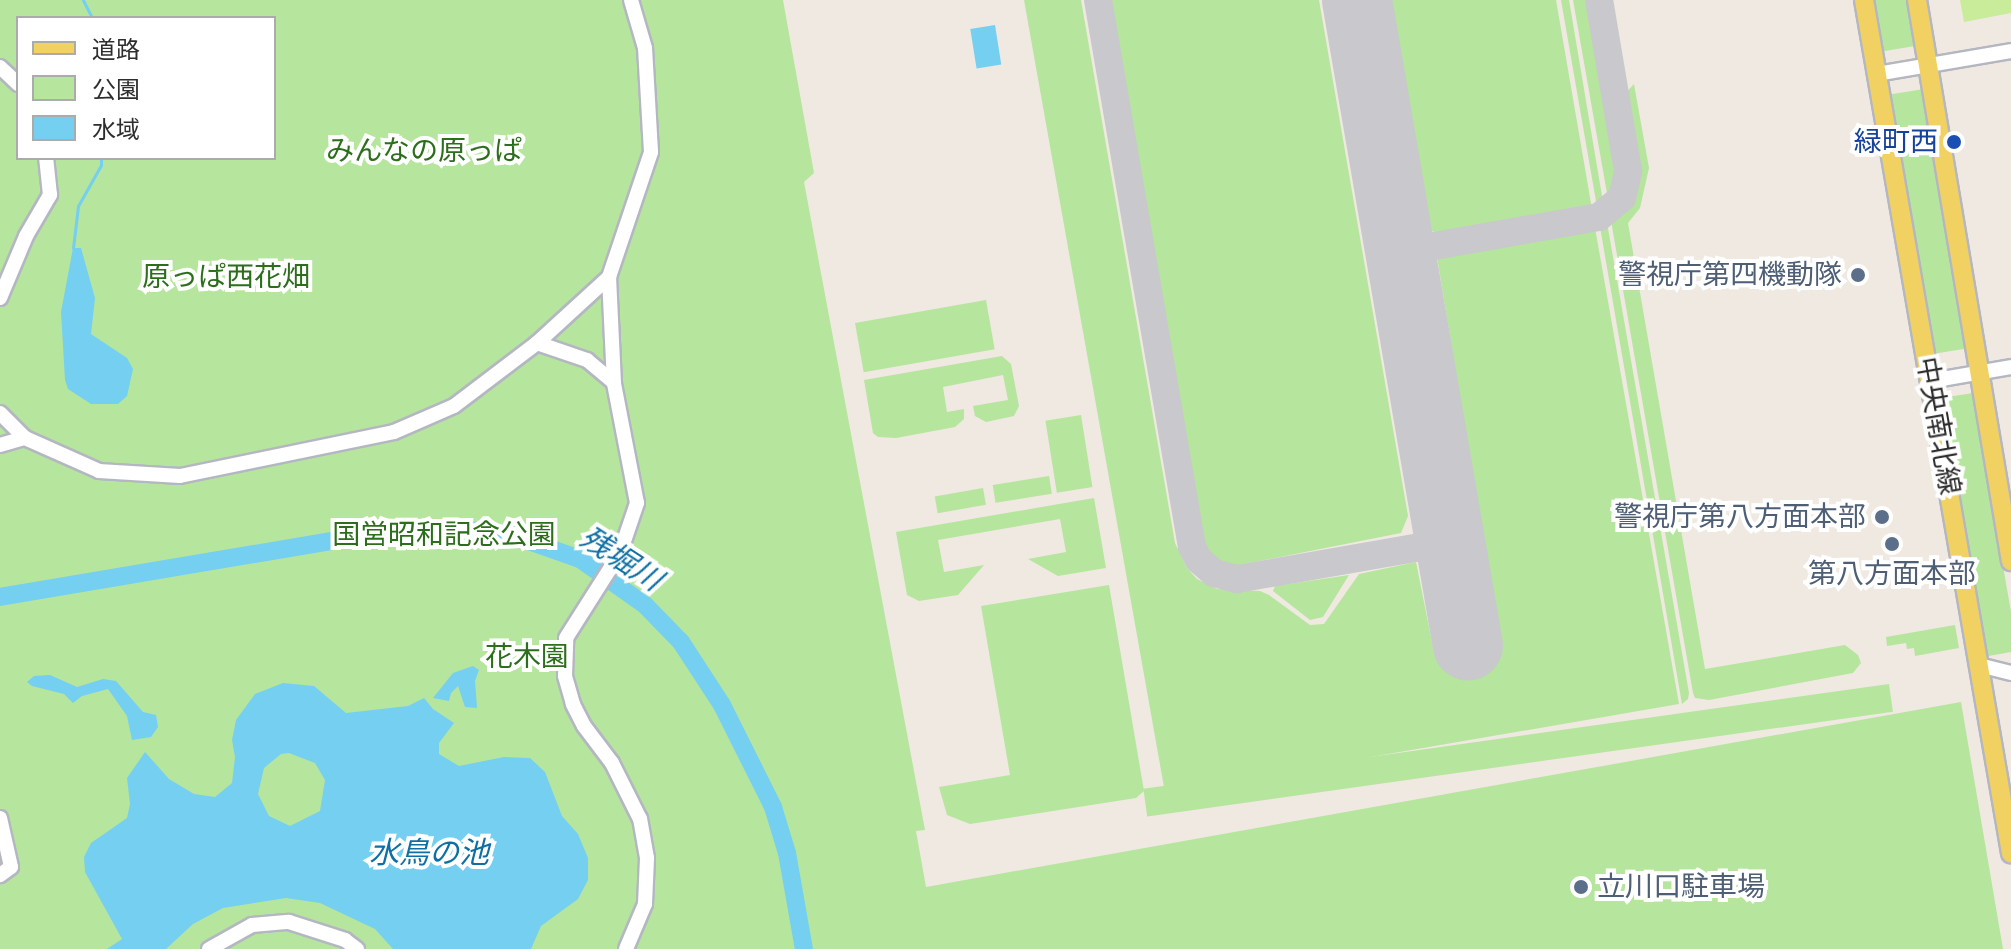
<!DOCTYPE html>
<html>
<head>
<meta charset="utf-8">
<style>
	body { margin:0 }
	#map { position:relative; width:2011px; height:949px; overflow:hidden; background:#efe9e1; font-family:Jost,"Noto Sans JP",sans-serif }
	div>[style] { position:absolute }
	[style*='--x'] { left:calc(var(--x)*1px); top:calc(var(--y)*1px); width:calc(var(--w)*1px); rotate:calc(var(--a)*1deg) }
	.green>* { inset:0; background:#b6e59e; transform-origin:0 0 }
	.pitch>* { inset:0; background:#c9ec9a }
	.water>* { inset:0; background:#75cff0; transform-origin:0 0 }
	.stream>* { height:3px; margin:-1.5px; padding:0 1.5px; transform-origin:1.5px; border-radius:1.5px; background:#75cff0 }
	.river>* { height:18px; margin:-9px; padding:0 9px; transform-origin:9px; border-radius:9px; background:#75cff0 }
	.taxiway>* { height:28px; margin:-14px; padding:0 14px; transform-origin:14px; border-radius:14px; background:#c9c8cc }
	.runway>* { height:70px; margin:-35px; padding:0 35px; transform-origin:35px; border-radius:35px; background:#c9c8cc }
	.roads { filter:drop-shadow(2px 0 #b4b7c1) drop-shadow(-2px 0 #b4b7c1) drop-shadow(0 2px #b4b7c1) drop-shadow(0 -2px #b4b7c1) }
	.minor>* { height:14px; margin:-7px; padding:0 7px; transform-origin:7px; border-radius:7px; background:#fff }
	.major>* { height:18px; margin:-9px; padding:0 9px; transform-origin:9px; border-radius:9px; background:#f2d163 }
	.dots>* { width:22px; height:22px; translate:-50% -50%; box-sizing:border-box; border:4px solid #fff; border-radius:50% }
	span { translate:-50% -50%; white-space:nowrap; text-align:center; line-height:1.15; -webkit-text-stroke:8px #fff; paint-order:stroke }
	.transit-label { font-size:28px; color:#164399 }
	.right { translate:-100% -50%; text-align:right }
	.park-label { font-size:28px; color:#2c6e1b }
	.service-label { font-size:28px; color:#4e5e75 }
	.left { translate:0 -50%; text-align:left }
	.street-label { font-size:28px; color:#2e2e2e }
	.water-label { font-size:30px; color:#0d6fa3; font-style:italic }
	.legend { position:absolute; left:16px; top:16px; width:260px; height:144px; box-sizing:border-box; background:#fff; border:2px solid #ababab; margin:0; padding:10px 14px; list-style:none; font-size:24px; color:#2e2e2e }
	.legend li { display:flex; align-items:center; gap:16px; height:40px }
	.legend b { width:40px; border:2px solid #ababab }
</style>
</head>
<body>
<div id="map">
	<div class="green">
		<div style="clip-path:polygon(evenodd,0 0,783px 0,814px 173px,804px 182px,925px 830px,916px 831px,926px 887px,1961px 702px,2003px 949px,0 949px,0 0,18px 18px,274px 18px,274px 158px,18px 158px,18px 18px)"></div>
		<div style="clip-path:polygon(1024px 0,1081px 0,1175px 543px,1187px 568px,1197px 579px,1217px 589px,1260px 591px,1269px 595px,1310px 625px,1324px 624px,1359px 574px,1416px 562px,1434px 652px,1500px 641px,1437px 257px,1446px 250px,1594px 222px,1679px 704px,1173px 791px,1164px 787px)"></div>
		<div style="clip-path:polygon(1109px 0,1319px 0,1408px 516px,1401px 533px,1234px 566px,1223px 564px,1205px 548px)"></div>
		<div style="clip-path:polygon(1389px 0,1556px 0,1592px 209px,1445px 236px,1432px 231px)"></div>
		<div style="clip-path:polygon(1561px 0,1569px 0,1603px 202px,1597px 207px)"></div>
		<div style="clip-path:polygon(1573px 0,1589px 0,1618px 171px,1608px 199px)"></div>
		<div style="clip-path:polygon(1870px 0,1908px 0,1915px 46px,1879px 52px)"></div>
		<div style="clip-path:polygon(1634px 84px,1649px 168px,1640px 208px,1628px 223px,1705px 669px,1845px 645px,1858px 655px,1861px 663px,1853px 673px,1709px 700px,1695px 698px,1693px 693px,1610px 215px,1618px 210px,1630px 187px,1633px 163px,1621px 98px)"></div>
		<div style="left:1924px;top:89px;width:263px;height:33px;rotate:81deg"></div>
		<div style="clip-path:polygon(1606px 217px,1689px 693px,1688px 699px,1682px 704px,1599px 221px)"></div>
		<div style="left:986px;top:300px;width:50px;height:133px;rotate:80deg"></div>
		<div style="clip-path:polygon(1002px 356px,1011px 364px,1019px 406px,1014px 416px,986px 422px,975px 416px,973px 406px,1008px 400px,1003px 375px,943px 387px,947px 412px,964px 409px,964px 419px,955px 427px,896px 438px,878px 437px,873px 433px,864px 380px)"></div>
		<div style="clip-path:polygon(1973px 393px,2011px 612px,2011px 652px,1983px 657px,1941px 398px)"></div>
		<div style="left:1081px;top:415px;width:73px;height:36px;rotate:81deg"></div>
		<div style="left:1049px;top:476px;width:18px;height:57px;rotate:81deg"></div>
		<div style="left:983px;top:488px;width:17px;height:49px;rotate:80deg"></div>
		<div style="clip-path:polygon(1094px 498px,1106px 568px,1058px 576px,1028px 559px,1066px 552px,1060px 519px,938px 540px,944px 572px,984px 565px,958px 595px,919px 601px,907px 595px,896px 532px)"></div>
		<div style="clip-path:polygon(1349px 575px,1323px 617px,1310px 620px,1273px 591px,1275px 586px)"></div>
		<div style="clip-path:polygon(1109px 585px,1144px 791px,1136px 798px,970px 824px,947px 815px,939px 787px,1010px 775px,981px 606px)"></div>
		<div style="clip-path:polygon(1955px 625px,1959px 648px,1915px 656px,1914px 648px,1907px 649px,1906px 643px,1887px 646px,1886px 637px)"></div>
		<div style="left:1889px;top:684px;width:28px;height:753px;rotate:82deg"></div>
	</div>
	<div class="pitch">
		<div style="clip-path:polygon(1960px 0,2011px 0,2011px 13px,1964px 22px)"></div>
	</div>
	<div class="water">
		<div style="left:995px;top:25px;width:40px;height:25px;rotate:81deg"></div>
		<div style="clip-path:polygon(73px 248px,81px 248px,95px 298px,91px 334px,127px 358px,133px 369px,127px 396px,118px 404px,91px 404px,68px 389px,65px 380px,61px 312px)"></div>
		<div style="clip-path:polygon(473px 666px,479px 670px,475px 681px,477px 708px,465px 707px,458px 686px,451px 693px,449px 701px,433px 698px,453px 673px)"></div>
		<div style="clip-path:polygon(50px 675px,77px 687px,103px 679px,116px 681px,143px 712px,156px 715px,158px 727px,151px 737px,132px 740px,127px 716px,108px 689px,82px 696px,73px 703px,64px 694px,32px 686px,27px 682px,34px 676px)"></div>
		<div style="clip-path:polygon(evenodd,283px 683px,314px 686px,346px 713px,408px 706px,424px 698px,433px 709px,454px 723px,439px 743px,439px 754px,459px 766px,504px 757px,530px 758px,545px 772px,562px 816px,578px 834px,588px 858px,588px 880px,578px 899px,541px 926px,531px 949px,393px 949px,375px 929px,320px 903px,286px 898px,223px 908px,193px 924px,166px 949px,107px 949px,122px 939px,85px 872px,84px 857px,91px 843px,127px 818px,130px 804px,127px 778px,145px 752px,169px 779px,194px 794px,215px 797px,232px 783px,235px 757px,232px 740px,236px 720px,255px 694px,283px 683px,289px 753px,315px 763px,325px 780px,320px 811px,290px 826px,269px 816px,258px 794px,264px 768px,281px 754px,289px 753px)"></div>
	</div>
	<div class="stream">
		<div style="--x:83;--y:0;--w:20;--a:63"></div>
		<div style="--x:73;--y:248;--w:42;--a:-83.2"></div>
		<div style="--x:78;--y:206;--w:47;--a:-60.7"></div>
		<div style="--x:101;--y:165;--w:7;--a:-90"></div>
	</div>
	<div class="river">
		<div style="--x:0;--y:597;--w:413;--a:-9.6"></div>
		<div style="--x:407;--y:528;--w:41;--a:0"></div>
		<div style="--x:448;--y:528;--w:61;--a:5.6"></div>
		<div style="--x:509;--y:534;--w:75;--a:19.4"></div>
		<div style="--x:580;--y:559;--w:80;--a:35.3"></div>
		<div style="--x:645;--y:605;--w:52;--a:45.8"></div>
		<div style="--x:681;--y:642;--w:75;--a:56.9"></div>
		<div style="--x:722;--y:705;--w:114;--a:63.4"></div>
		<div style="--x:773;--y:807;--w:48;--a:73.1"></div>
		<div style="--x:787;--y:853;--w:97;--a:80"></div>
	</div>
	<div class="taxiway">
		<div style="--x:1098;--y:0;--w:555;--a:80.25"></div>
		<div style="--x:1192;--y:547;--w:15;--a:62"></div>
		<div style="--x:1199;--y:560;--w:20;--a:41"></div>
		<div style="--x:1214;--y:573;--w:24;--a:15"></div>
		<div style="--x:1237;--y:579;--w:216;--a:-9.9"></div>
		<div style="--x:1400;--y:252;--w:202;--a:-10"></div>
		<div style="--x:1599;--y:217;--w:30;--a:-40"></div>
		<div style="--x:1622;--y:198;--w:28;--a:-77"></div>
		<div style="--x:1628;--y:171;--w:173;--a:-99.6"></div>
	</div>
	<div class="runway">
		<div style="--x:1357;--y:0;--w:655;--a:80.25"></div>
	</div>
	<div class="roads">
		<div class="minor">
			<div style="--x:0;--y:67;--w:25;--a:43"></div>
			<div style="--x:1877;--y:74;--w:136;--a:-9.7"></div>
			<div style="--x:0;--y:298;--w:67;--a:-67.2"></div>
			<div style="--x:26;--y:236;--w:48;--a:-59.7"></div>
			<div style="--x:50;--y:195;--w:37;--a:-96"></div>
			<div style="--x:537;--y:343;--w:53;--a:18.8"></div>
			<div style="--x:587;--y:360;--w:35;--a:40"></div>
			<div style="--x:1931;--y:381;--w:81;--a:-9.9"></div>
			<div style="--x:0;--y:413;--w:35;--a:45"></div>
			<div style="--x:0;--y:445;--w:26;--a:-16"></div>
			<div style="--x:25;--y:438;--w:81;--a:24"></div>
			<div style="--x:99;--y:471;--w:81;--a:3.5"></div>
			<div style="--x:180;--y:476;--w:218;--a:-11.6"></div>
			<div style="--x:394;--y:432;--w:65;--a:-23.4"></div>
			<div style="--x:454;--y:406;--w:104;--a:-37.2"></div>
			<div style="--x:537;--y:343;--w:98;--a:-42.5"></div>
			<div style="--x:1979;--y:665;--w:33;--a:14"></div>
			<div style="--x:0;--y:818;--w:50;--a:77.3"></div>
			<div style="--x:11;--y:867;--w:14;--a:144"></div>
			<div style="--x:209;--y:949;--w:49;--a:-29.2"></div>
			<div style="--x:252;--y:925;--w:37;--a:-5"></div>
			<div style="--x:289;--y:922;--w:59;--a:17.8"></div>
			<div style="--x:345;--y:940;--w:15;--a:37"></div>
			<div style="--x:626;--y:949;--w:49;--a:-67.1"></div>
			<div style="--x:645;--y:904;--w:46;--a:-87.5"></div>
			<div style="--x:647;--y:858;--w:40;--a:-100"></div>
			<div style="--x:640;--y:819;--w:63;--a:-116.6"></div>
			<div style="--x:612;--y:763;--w:46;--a:-127.1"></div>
			<div style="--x:584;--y:726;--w:25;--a:-117"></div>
			<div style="--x:573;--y:704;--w:29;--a:-106"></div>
			<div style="--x:565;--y:676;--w:38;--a:-88"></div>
			<div style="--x:566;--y:638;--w:101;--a:-57.6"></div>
			<div style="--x:620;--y:553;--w:53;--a:-71.2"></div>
			<div style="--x:637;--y:503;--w:122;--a:-100.9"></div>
			<div style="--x:614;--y:383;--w:106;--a:-92.7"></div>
			<div style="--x:609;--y:277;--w:132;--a:-71.4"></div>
			<div style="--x:651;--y:152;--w:104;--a:-93.3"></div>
			<div style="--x:645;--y:48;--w:50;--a:-106.3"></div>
		</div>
		<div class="major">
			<div style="--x:1864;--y:0;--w:866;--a:80.22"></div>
			<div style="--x:1917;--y:0;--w:569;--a:80.49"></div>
		</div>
	</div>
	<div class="dots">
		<div style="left:1954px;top:142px;background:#1a4fb4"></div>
		<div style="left:1858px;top:275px;background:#5c6f8a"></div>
		<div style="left:1882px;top:517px;background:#5c6f8a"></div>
		<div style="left:1892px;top:544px;background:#5c6f8a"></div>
		<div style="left:1581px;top:887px;background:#5c6f8a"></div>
	</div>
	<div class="transit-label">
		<span class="right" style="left:1938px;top:142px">緑町西</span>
	</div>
	<div class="park-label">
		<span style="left:424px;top:151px">みんなの原っぱ</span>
		<span style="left:226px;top:277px">原っぱ西花畑</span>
		<span style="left:444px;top:535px">国営昭和記念公園</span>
		<span style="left:527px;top:657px">花木園</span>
	</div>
	<div class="service-label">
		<span class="right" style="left:1842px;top:275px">警視庁第四機動隊</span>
		<span class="right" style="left:1866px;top:517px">警視庁第八方面本部</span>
		<span style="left:1892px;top:574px">第八方面本部</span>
		<span class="left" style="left:1597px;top:887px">立川口駐車場</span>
	</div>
	<div class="street-label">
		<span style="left:1938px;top:426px;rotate:80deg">中央南北線</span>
	</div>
	<div class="water-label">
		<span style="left:621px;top:559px;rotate:33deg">残堀川</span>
		<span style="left:429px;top:853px">水鳥の池</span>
	</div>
	<ul class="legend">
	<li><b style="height:10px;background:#f2d163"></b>道路</li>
	<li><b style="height:22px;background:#b6e59e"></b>公園</li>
	<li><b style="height:22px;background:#75cff0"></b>水域</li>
	</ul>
</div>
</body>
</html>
